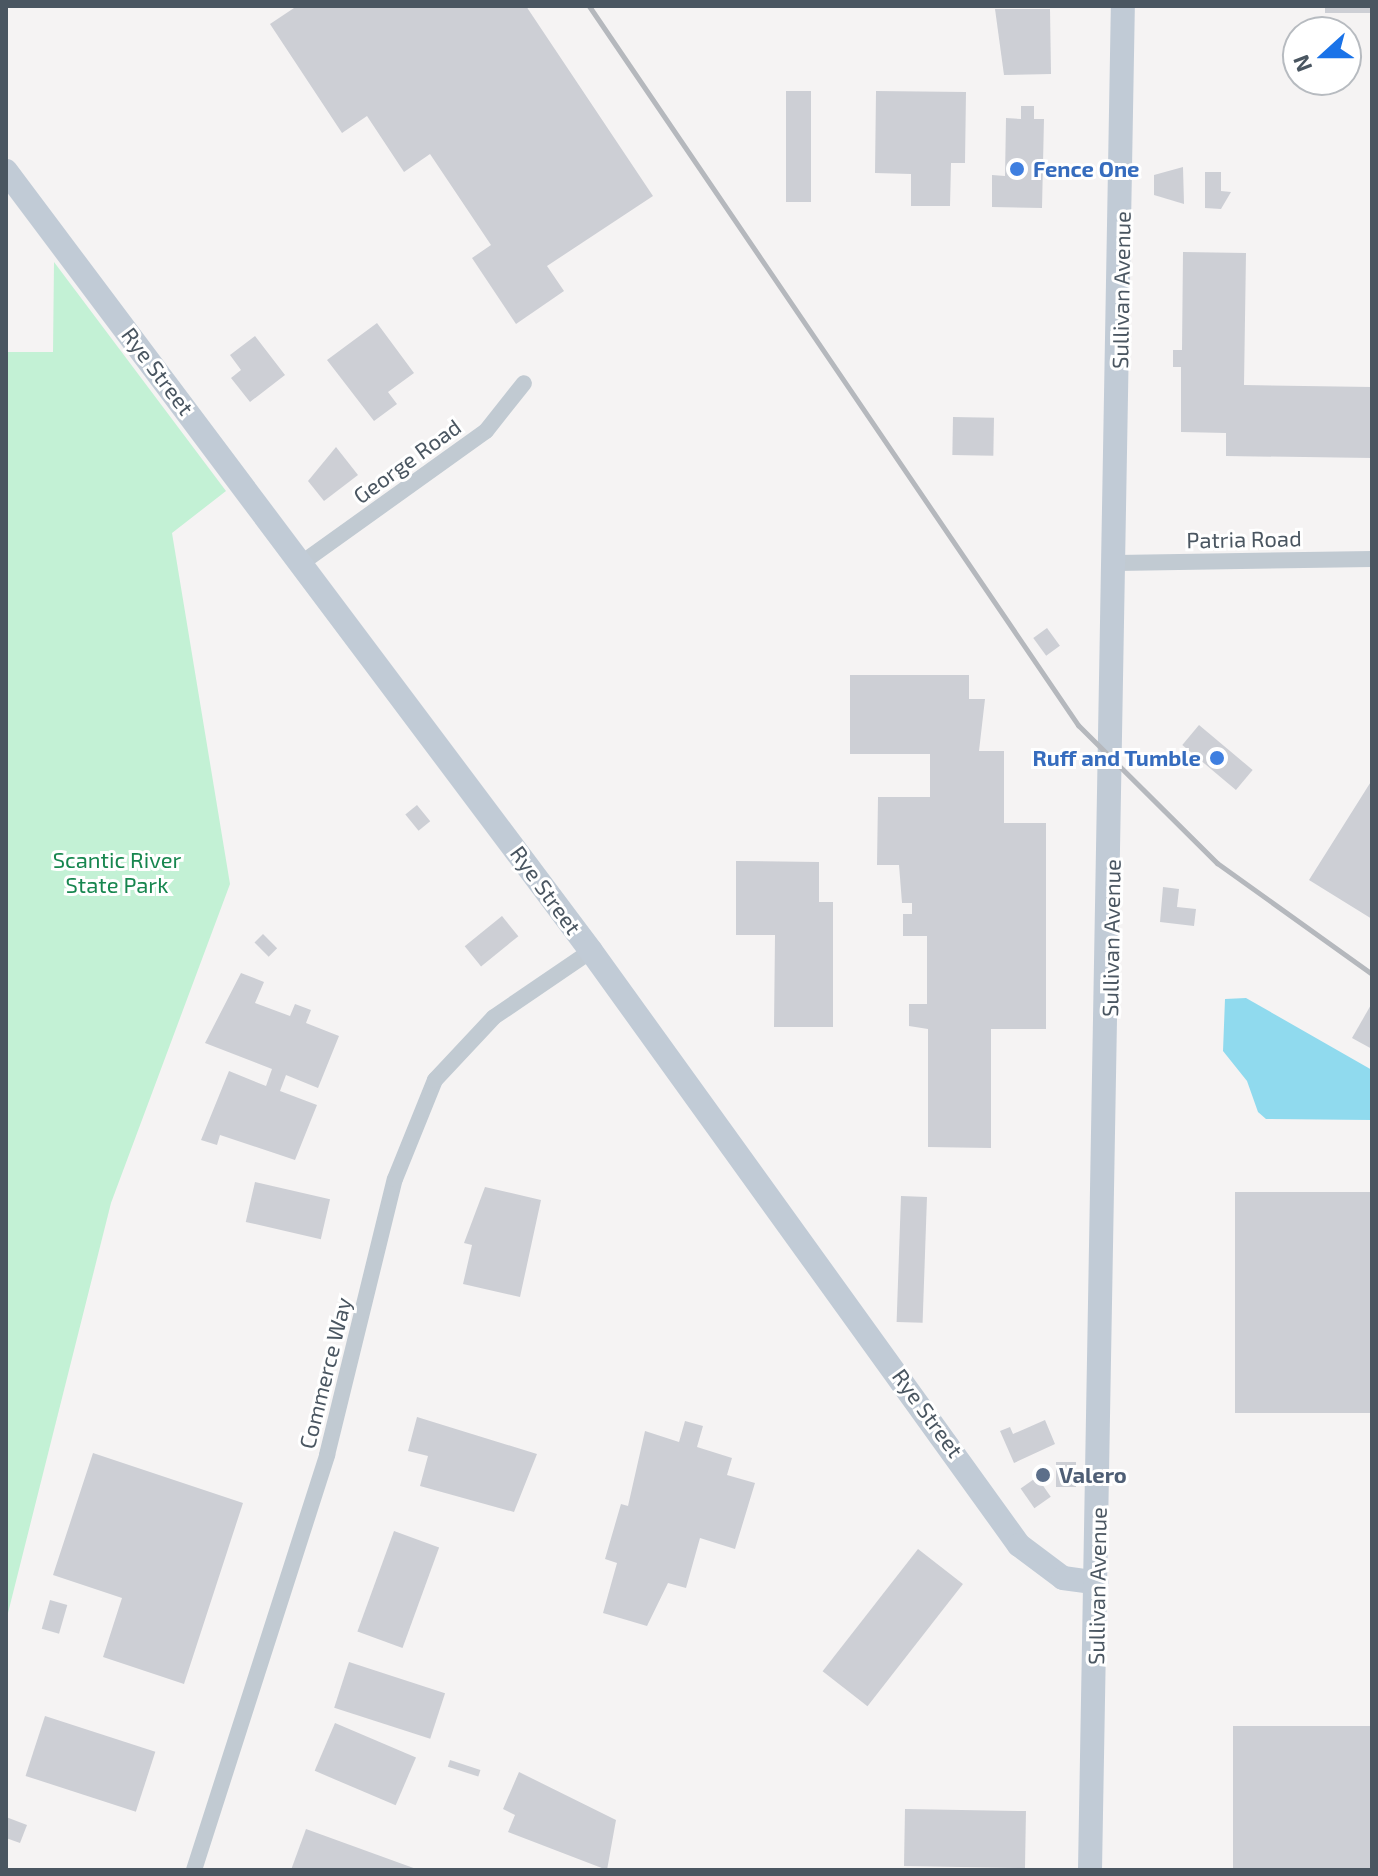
<!DOCTYPE html>
<html>
<head>
<meta charset="utf-8">
<style>
	body { margin:0 }
	#map { position:relative; width:1378px; height:1876px; overflow:hidden; background:#f5f3f3; font-family:"Exo 2",sans-serif }
	div>[style] { position:absolute }
	[style*='--x'] { left:calc(var(--x)*1px); top:calc(var(--y)*1px); width:calc(var(--w)*1px); rotate:calc(var(--a)*1deg) }
	.green>* { inset:0; background:#c3f1d5 }
	.water>* { inset:0; background:#90daee }
	.building>* { inset:0; background:#cdcfd5; transform-origin:0 0 }
	.street>* { height:16px; margin:-8px; padding:0 8px; transform-origin:8px; border-radius:8px; background:#c1cad2 }
	.secondary>* { height:24px; margin:-12px; padding:0 12px; transform-origin:12px; border-radius:12px; background:#c1cbd6 }
	.rail>* { height:5px; margin:-2.5px; padding:0 2.5px; transform-origin:2.5px; border-radius:2.5px; background:#b5b8bd }
	.dots>* { width:22px; height:22px; translate:-50% -50%; box-sizing:border-box; border:4px solid #fff; border-radius:50% }
	span { translate:-50% -50%; white-space:nowrap; text-align:center; line-height:1.15; -webkit-text-stroke:6px #fff; paint-order:stroke }
	.shop-label { font-size:22px; color:#366cbe; font-weight:700 }
	.left { translate:0 -50%; text-align:left }
	.right { translate:-100% -50%; text-align:right }
	.street-label { font-size:22px; color:#4a5661 }
	.park-label { font-size:22px; color:#17864f }
	.service-label { font-size:22px; color:#4e5e75; font-weight:700 }
	.frame { position:absolute; inset:0; border:8px solid #4a5661; pointer-events:none }
	.north { position:absolute; left:1282px; top:16px; width:80px; height:80px; box-sizing:border-box; background:#fff; border:2px solid #b7bbc0; border-radius:50%; rotate:249deg; font-size:22px; font-weight:700; line-height:32px; text-align:center; color:#4a5661 }
	.north::after { content:''; display:block; margin:auto; width:28px; height:36px; background:#1a73e8; clip-path:polygon(50% 0,100% 100%,50% 72%,0 100%) }
</style>
</head>
<body>
<div id="map">
	<div class="green">
		<div style="clip-path:polygon(54px 262px,226px 491px,172px 533px,230px 884px,111px 1203px,6px 1621px,6px 352px,53px 352px)"></div>
	</div>
	<div class="water">
		<div style="clip-path:polygon(1246px 998px,1372px 1070px,1372px 1120px,1266px 1119px,1258px 1112px,1247px 1081px,1223px 1051px,1225px 999px)"></div>
	</div>
	<div class="building">
		<div style="clip-path:polygon(297px 6px,526px 6px,653px 196px,547px 266px,564px 291px,516px 324px,472px 258px,491px 245px,430px 154px,404px 172px,367px 116px,342px 133px,270px 24px)"></div>
		<div style="left:1325px;top:6px;width:47px;height:7px"></div>
		<div style="clip-path:polygon(995px 9px,1050px 9px,1051px 74px,1004px 75px)"></div>
		<div style="left:786px;top:91px;width:25px;height:111px"></div>
		<div style="clip-path:polygon(876px 91px,966px 92px,965px 163px,951px 163px,950px 206px,911px 206px,911px 174px,875px 173px)"></div>
		<div style="clip-path:polygon(1021px 106px,1034px 106px,1034px 119px,1044px 119px,1042px 208px,992px 207px,992px 175px,1005px 176px,1006px 118px,1021px 119px)"></div>
		<div style="clip-path:polygon(1183px 167px,1184px 204px,1154px 195px,1154px 175px)"></div>
		<div style="clip-path:polygon(1205px 172px,1221px 172px,1221px 191px,1231px 192px,1221px 209px,1205px 208px)"></div>
		<div style="clip-path:polygon(1183px 252px,1246px 253px,1244px 385px,1372px 387px,1372px 458px,1226px 456px,1226px 433px,1181px 432px,1181px 367px,1173px 367px,1173px 350px,1182px 350px)"></div>
		<div style="clip-path:polygon(377px 323px,414px 373px,388px 392px,397px 404px,374px 421px,327px 360px)"></div>
		<div style="clip-path:polygon(255px 336px,285px 375px,250px 402px,231px 378px,241px 370px,230px 355px)"></div>
		<div style="left:953px;top:417px;width:41px;height:38px;rotate:1deg"></div>
		<div style="clip-path:polygon(336px 447px,358px 475px,324px 501px,308px 481px)"></div>
		<div style="left:1047px;top:628px;width:22px;height:17px;rotate:54deg"></div>
		<div style="clip-path:polygon(850px 675px,969px 675px,969px 699px,985px 699px,979px 751px,1004px 751px,1004px 823px,1046px 823px,1046px 1029px,991px 1029px,991px 1148px,928px 1147px,928px 1029px,909px 1026px,909px 1004px,927px 1004px,927px 936px,903px 936px,903px 914px,912px 914px,912px 903px,902px 903px,899px 865px,877px 865px,878px 797px,930px 797px,930px 754px,850px 754px)"></div>
		<div style="left:1199px;top:725px;width:70px;height:26px;rotate:40deg"></div>
		<div style="clip-path:polygon(1372px 780px,1371px 892px,1372px 919px,1309px 880px)"></div>
		<div style="left:417px;top:805px;width:21px;height:15px;rotate:51deg"></div>
		<div style="clip-path:polygon(736px 861px,819px 862px,819px 902px,833px 902px,833px 1027px,774px 1027px,775px 935px,736px 935px)"></div>
		<div style="clip-path:polygon(1163px 887px,1179px 889px,1177px 907px,1196px 909px,1194px 926px,1160px 922px)"></div>
		<div style="left:502px;top:916px;width:26px;height:48px;rotate:51deg"></div>
		<div style="left:263px;top:934px;width:20px;height:12px;rotate:45deg"></div>
		<div style="clip-path:polygon(241px 973px,264px 982px,255px 1003px,290px 1016px,295px 1004px,311px 1010px,306px 1023px,339px 1036px,318px 1088px,286px 1075px,280px 1091px,317px 1105px,295px 1160px,220px 1135px,217px 1145px,201px 1140px,229px 1071px,266px 1086px,272px 1069px,205px 1043px)"></div>
		<div style="clip-path:polygon(1372px 1003px,1372px 1049px,1352px 1038px)"></div>
		<div style="left:255px;top:1182px;width:77px;height:41px;rotate:13deg"></div>
		<div style="clip-path:polygon(485px 1187px,541px 1200px,520px 1297px,463px 1284px,472px 1245px,464px 1243px)"></div>
		<div style="left:1235px;top:1192px;width:137px;height:221px"></div>
		<div style="left:901px;top:1196px;width:26px;height:126px;rotate:2deg"></div>
		<div style="clip-path:polygon(417px 1417px,537px 1454px,514px 1512px,420px 1486px,428px 1456px,408px 1451px)"></div>
		<div style="clip-path:polygon(1045px 1420px,1055px 1444px,1014px 1463px,1000px 1431px,1010px 1427px,1013px 1434px)"></div>
		<div style="clip-path:polygon(685px 1421px,703px 1426px,697px 1447px,732px 1458px,727px 1475px,755px 1483px,735px 1549px,700px 1538px,686px 1588px,668px 1583px,647px 1626px,603px 1613px,617px 1563px,605px 1559px,621px 1504px,628px 1506px,645px 1431px,679px 1442px)"></div>
		<div style="clip-path:polygon(93px 1453px,243px 1503px,184px 1684px,103px 1657px,122px 1598px,53px 1575px)"></div>
		<div style="left:1056px;top:1462px;width:20px;height:25px"></div>
		<div style="left:1037px;top:1477px;width:24px;height:20px;rotate:55deg"></div>
		<div style="left:394px;top:1531px;width:48px;height:107px;rotate:20deg"></div>
		<div style="left:918px;top:1549px;width:57px;height:155px;rotate:38deg"></div>
		<div style="left:50px;top:1600px;width:18px;height:30px;rotate:16deg"></div>
		<div style="left:349px;top:1662px;width:101px;height:48px;rotate:18deg"></div>
		<div style="left:45px;top:1716px;width:116px;height:63px;rotate:18deg"></div>
		<div style="left:335px;top:1723px;width:88px;height:52px;rotate:23deg"></div>
		<div style="left:1233px;top:1726px;width:139px;height:144px"></div>
		<div style="left:450px;top:1760px;width:32px;height:7px;rotate:18deg"></div>
		<div style="clip-path:polygon(519px 1772px,616px 1820px,607px 1870px,508px 1832px,515px 1815px,503px 1809px)"></div>
		<div style="left:905px;top:1809px;width:121px;height:57px;rotate:1deg"></div>
		<div style="clip-path:polygon(6px 1817px,27px 1825px,20px 1843px,6px 1838px)"></div>
		<div style="clip-path:polygon(306px 1829px,419px 1870px,291px 1870px)"></div>
	</div>
	<div class="street">
		<div style="--x:303;--y:562;--w:225;--a:-35.6"></div>
		<div style="--x:486;--y:431;--w:61;--a:-51.6"></div>
		<div style="--x:1117;--y:563;--w:255;--a:-0.9"></div>
		<div style="--x:194;--y:1870;--w:436;--a:-72.2"></div>
		<div style="--x:327;--y:1455;--w:284;--a:-76.2"></div>
		<div style="--x:395;--y:1179;--w:107;--a:-68"></div>
		<div style="--x:435;--y:1080;--w:86;--a:-46.9"></div>
		<div style="--x:494;--y:1017;--w:117;--a:-34.2"></div>
	</div>
	<div class="secondary">
		<div style="--x:6;--y:171;--w:975;--a:53.13"></div>
		<div style="--x:591;--y:951;--w:732;--a:54.23"></div>
		<div style="--x:1019;--y:1545;--w:55;--a:36.9"></div>
		<div style="--x:1063;--y:1578;--w:34;--a:8"></div>
		<div style="--x:1090;--y:1870;--w:1864;--a:-88.99"></div>
	</div>
	<div class="rail">
		<div style="--x:589;--y:6;--w:870;--a:55.78"></div>
		<div style="--x:1078;--y:725;--w:196;--a:44.8"></div>
		<div style="--x:1217;--y:863;--w:191;--a:35.6"></div>
	</div>
	<div class="dots">
		<div style="left:1017px;top:169px;background:#3f7fe0"></div>
		<div style="left:1217px;top:758px;background:#3f7fe0"></div>
		<div style="left:1043px;top:1475px;background:#5c6f8a"></div>
	</div>
	<div class="shop-label">
		<span class="left" style="left:1033px;top:169px">Fence One</span>
		<span class="right" style="left:1201px;top:758px">Ruff and Tumble</span>
	</div>
	<div class="street-label">
		<span style="left:1121px;top:290px;rotate:-89deg">Sullivan Avenue</span>
		<span style="left:158px;top:371px;rotate:53deg">Rye Street</span>
		<span style="left:407px;top:461px;rotate:-36deg">George Road</span>
		<span style="left:1244px;top:539px;rotate:-1deg">Patria Road</span>
		<span style="left:546px;top:890px;rotate:54deg">Rye Street</span>
		<span style="left:1111px;top:938px;rotate:-89deg">Sullivan Avenue</span>
		<span style="left:325px;top:1373px;rotate:-76deg">Commerce Way</span>
		<span style="left:928px;top:1413px;rotate:54deg">Rye Street</span>
		<span style="left:1097px;top:1586px;rotate:-89deg">Sullivan Avenue</span>
	</div>
	<div class="park-label">
		<span style="left:117px;top:872px">Scantic River<br>State Park</span>
	</div>
	<div class="service-label">
		<span class="left" style="left:1059px;top:1475px">Valero</span>
	</div>
	<div class="frame"></div>
	<div class="north">N</div>
</div>
</body>
</html>
